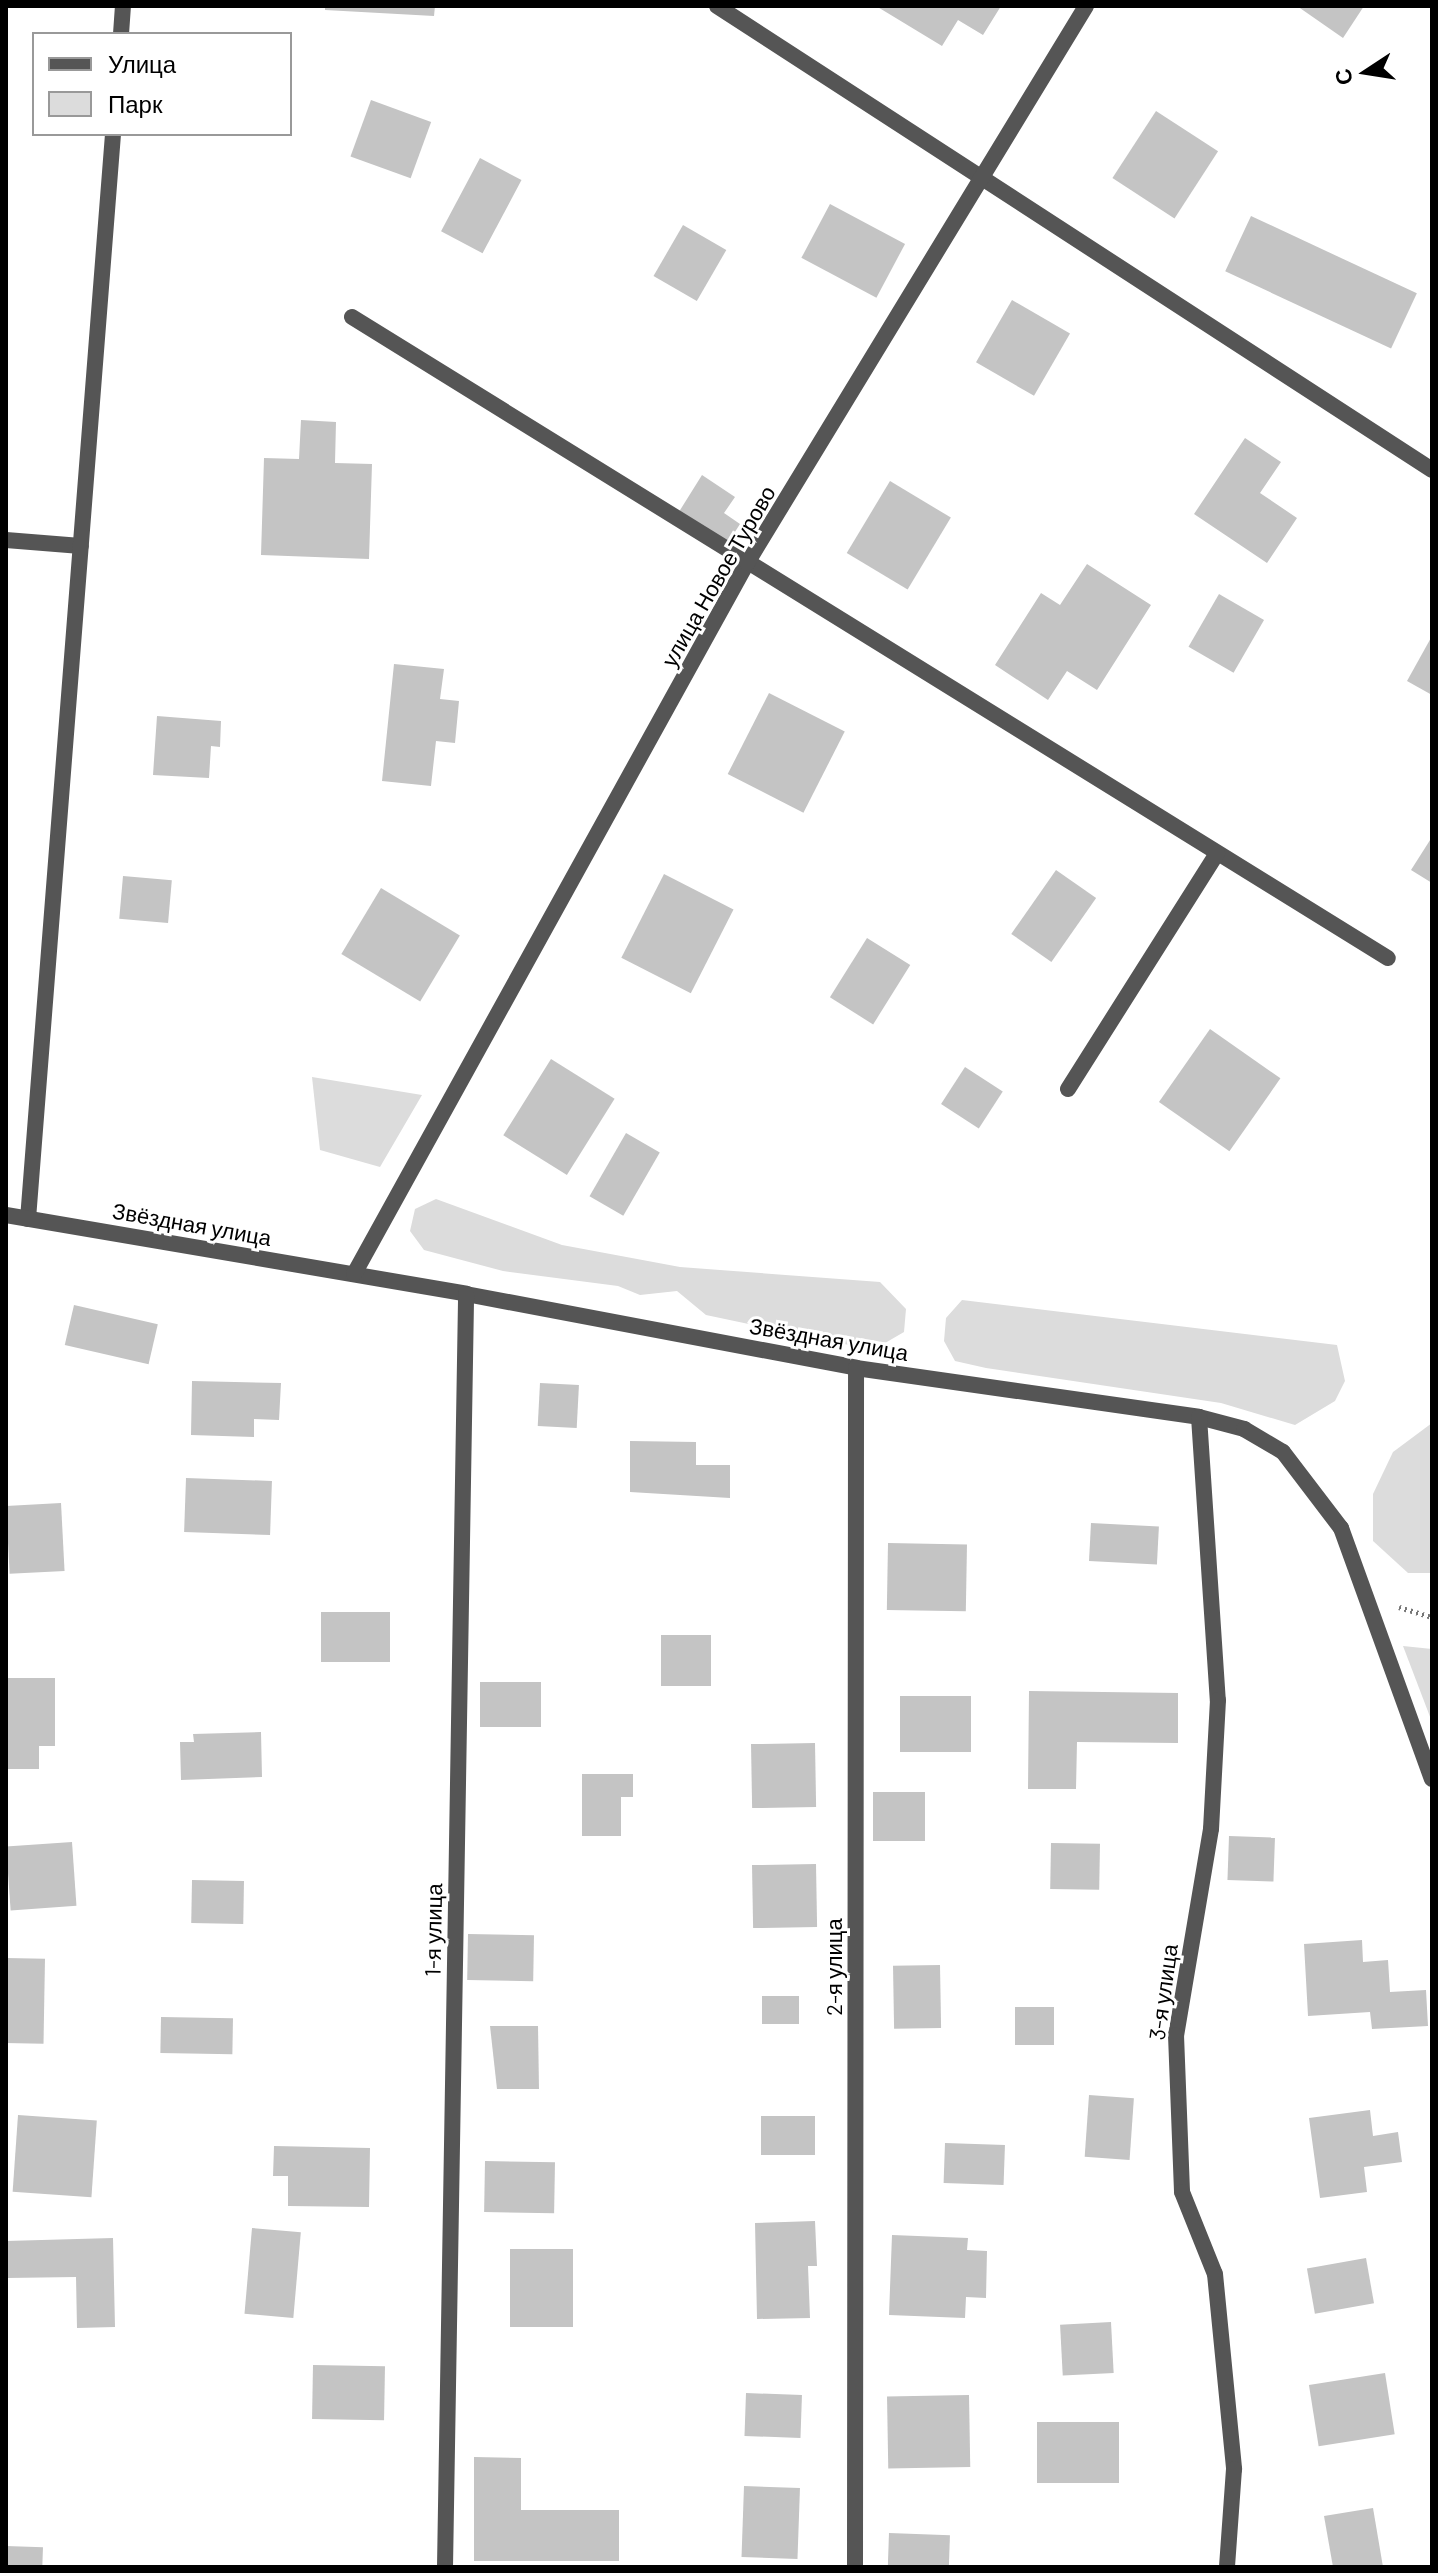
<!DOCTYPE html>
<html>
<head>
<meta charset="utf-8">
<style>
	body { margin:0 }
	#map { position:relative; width:1438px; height:2573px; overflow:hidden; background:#fff; font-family:Barlow,sans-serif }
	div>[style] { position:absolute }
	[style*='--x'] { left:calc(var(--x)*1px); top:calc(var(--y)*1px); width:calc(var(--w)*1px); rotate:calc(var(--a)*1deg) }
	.green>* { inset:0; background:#dcdcdc }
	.building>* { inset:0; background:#c4c4c4; transform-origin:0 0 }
	.path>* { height:5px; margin-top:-2.5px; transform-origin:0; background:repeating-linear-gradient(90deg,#777 0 2px,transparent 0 6px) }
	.service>* { height:16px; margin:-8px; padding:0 8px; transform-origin:8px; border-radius:8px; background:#555 }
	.minor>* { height:16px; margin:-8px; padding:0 8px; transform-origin:8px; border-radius:8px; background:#555 }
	span { translate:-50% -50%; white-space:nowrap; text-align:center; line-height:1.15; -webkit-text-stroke:6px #fff; paint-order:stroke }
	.street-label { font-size:22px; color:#000 }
	.frame { position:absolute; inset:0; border:8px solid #000; pointer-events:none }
	.legend { position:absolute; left:32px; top:32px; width:260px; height:104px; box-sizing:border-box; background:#fff; border:2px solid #999; margin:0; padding:10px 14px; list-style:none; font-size:24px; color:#000 }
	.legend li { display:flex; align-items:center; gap:16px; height:40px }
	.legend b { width:40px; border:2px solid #999 }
	.north { position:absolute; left:1326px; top:32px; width:80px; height:80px; -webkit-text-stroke:6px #fff; paint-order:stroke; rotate:258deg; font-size:22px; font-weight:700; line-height:32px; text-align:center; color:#000 }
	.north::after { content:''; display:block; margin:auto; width:28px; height:36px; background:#000; clip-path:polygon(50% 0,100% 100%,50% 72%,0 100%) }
</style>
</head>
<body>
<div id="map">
	<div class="green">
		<div style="clip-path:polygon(312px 1077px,422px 1095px,380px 1167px,320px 1150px)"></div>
		<div style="clip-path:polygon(436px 1199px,562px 1245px,680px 1267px,880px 1282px,906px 1309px,904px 1332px,873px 1350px,706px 1315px,677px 1291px,640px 1295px,618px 1286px,503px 1271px,424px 1250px,410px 1231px,415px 1209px)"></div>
		<div style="clip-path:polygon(962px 1300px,1337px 1345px,1345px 1381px,1335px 1401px,1295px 1425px,1221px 1403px,986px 1368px,955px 1361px,944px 1341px,946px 1318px)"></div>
		<div style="clip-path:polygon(1432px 1423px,1432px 1573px,1408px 1573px,1373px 1541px,1373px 1494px,1393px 1452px)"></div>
		<div style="clip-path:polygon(1403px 1646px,1432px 1649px,1432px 1722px)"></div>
	</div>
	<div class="building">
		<div style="clip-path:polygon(325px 6px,435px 6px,434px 16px,325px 10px)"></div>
		<div style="clip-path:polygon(876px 6px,1001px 6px,983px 35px,958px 20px,942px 46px)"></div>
		<div style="clip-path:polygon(1297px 6px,1364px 6px,1343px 38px)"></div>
		<div style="left:371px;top:100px;width:64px;height:60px;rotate:20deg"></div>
		<div style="left:1156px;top:111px;width:74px;height:80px;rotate:33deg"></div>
		<div style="left:480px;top:158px;width:47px;height:83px;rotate:28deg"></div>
		<div style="left:830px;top:204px;width:85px;height:61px;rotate:28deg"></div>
		<div style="left:1251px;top:216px;width:183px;height:61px;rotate:25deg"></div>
		<div style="left:683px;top:225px;width:50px;height:59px;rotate:30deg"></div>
		<div style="left:1012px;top:300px;width:67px;height:72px;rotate:30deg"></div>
		<div style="clip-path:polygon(301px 420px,336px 422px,335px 463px,372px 464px,369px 559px,261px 555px,264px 458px,299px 459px)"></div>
		<div style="clip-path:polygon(1245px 438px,1281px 462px,1260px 493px,1297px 518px,1267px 563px,1194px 514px)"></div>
		<div style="clip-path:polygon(702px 475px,735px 497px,724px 513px,740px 524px,726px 546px,677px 515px)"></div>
		<div style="left:890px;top:481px;width:71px;height:84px;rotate:31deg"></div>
		<div style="clip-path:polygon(1087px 564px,1151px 605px,1097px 690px,1067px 671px,1048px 700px,995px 665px,1041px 593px,1060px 605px)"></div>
		<div style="left:1219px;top:594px;width:52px;height:61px;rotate:30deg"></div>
		<div style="clip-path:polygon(1432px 636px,1432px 695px,1407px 681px)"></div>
		<div style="clip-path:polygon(394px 664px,444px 669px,440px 699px,459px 701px,455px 743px,436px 741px,431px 786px,382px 781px)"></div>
		<div style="left:769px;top:693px;width:85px;height:91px;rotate:27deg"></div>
		<div style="clip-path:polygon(157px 716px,221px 721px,220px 747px,211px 746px,209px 778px,153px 775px)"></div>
		<div style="clip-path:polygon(1432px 837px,1432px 883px,1411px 870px)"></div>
		<div style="left:1056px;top:870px;width:49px;height:78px;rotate:35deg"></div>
		<div style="left:664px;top:874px;width:78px;height:94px;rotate:27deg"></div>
		<div style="left:123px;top:876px;width:49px;height:43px;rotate:5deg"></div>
		<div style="left:381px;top:888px;width:92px;height:77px;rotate:31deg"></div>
		<div style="left:867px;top:938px;width:51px;height:70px;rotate:32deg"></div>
		<div style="left:1210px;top:1029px;width:86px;height:89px;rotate:35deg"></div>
		<div style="left:551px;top:1059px;width:75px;height:90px;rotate:32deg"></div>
		<div style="left:965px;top:1067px;width:45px;height:44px;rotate:33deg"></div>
		<div style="left:626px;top:1133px;width:39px;height:73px;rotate:30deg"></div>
		<div style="left:74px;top:1305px;width:86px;height:41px;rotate:13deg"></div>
		<div style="clip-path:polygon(192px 1381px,281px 1383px,279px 1420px,254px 1419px,254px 1437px,191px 1435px)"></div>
		<div style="left:540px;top:1383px;width:39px;height:43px;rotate:3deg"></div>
		<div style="clip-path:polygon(630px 1441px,696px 1442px,696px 1465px,730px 1465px,730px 1498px,630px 1492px)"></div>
		<div style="left:186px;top:1478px;width:86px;height:54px;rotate:2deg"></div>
		<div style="left:61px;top:1503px;width:68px;height:55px;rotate:87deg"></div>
		<div style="left:1091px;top:1523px;width:68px;height:38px;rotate:3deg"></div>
		<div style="left:888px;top:1543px;width:79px;height:67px;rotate:1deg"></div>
		<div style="left:321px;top:1612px;width:69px;height:50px"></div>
		<div style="left:661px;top:1635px;width:50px;height:51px"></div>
		<div style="clip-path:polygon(6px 1678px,55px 1678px,55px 1746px,39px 1746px,39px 1769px,6px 1769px)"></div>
		<div style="left:480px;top:1682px;width:61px;height:45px"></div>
		<div style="clip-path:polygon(1029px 1691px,1178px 1693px,1178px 1743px,1077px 1742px,1076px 1789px,1028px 1789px)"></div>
		<div style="left:900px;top:1696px;width:71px;height:56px"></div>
		<div style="clip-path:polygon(261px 1732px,262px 1777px,181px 1780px,180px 1742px,194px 1742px,193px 1734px)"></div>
		<div style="left:815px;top:1743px;width:64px;height:64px;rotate:89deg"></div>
		<div style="clip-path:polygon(582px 1774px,633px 1774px,633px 1797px,621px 1797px,621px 1836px,582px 1836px)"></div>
		<div style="left:873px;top:1792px;width:52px;height:49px"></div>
		<div style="left:1229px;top:1836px;width:46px;height:44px;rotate:2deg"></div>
		<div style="left:72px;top:1842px;width:64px;height:66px;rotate:86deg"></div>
		<div style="left:1051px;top:1843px;width:49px;height:46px;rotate:1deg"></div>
		<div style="left:816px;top:1864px;width:63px;height:64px;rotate:89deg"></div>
		<div style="left:192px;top:1880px;width:52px;height:43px;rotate:1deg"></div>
		<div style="left:468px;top:1934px;width:66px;height:46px;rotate:1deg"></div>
		<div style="clip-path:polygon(1362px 1940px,1363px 1962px,1388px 1960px,1390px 1992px,1426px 1990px,1428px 2026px,1372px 2029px,1370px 2012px,1308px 2016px,1304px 1944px)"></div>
		<div style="left:6px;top:1958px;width:39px;height:85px;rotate:1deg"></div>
		<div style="left:940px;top:1965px;width:63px;height:47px;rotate:89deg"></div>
		<div style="left:762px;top:1996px;width:37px;height:28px"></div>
		<div style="left:1015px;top:2007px;width:39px;height:38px"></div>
		<div style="left:161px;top:2017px;width:72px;height:36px;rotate:1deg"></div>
		<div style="clip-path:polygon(490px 2026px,538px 2026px,539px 2089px,497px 2089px)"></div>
		<div style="left:1089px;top:2095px;width:45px;height:62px;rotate:4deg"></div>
		<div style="clip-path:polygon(1370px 2110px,1373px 2136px,1398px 2132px,1402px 2162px,1364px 2167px,1367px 2192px,1320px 2198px,1309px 2118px)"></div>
		<div style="left:18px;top:2115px;width:79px;height:77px;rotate:4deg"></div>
		<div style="left:761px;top:2116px;width:54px;height:39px"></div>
		<div style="left:945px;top:2143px;width:60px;height:40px;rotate:2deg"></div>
		<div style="clip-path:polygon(274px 2146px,370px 2148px,369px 2207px,288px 2206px,288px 2176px,273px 2176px)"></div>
		<div style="left:485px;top:2161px;width:70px;height:51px;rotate:1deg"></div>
		<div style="clip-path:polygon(815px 2221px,817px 2266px,808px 2266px,810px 2318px,757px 2319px,755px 2223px)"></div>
		<div style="left:252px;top:2228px;width:49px;height:86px;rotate:5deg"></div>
		<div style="clip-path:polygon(892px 2235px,968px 2238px,967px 2250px,987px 2251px,986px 2298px,966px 2297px,965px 2318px,889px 2315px)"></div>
		<div style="clip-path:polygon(113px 2238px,115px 2327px,77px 2328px,76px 2277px,7px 2278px,6px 2241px)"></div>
		<div style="left:510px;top:2249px;width:63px;height:78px"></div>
		<div style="left:1366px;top:2258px;width:46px;height:60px;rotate:80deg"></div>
		<div style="left:1111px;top:2322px;width:51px;height:51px;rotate:87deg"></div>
		<div style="left:313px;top:2365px;width:72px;height:54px;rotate:1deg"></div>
		<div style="left:1385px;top:2373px;width:62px;height:77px;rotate:81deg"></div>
		<div style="left:746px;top:2393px;width:56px;height:43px;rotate:2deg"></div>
		<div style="left:969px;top:2395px;width:72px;height:82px;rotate:89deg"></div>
		<div style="left:1037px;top:2422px;width:82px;height:61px"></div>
		<div style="clip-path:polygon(474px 2457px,521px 2458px,521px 2510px,619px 2510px,619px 2561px,474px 2561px)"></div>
		<div style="left:744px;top:2486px;width:56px;height:71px;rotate:2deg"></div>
		<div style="clip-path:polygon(1373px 2508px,1383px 2567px,1333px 2567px,1324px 2516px)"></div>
		<div style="left:889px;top:2533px;width:61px;height:34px;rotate:2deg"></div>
		<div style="left:6px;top:2546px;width:37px;height:21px;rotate:2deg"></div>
	</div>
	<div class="path">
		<div style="--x:1399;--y:1607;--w:34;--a:17"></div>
	</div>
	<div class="service">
		<div style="--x:717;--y:6;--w:852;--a:32.98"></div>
		<div style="--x:121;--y:34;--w:28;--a:-86"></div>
		<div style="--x:352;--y:317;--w:1218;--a:31.75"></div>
		<div style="--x:6;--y:540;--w:75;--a:4.6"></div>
		<div style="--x:1068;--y:1089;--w:279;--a:-57.7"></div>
		<div style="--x:28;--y:1219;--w:1088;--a:-85.52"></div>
	</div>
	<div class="minor">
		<div style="--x:6;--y:1215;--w:467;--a:9.7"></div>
		<div style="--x:466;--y:1294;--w:397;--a:10.7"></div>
		<div style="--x:856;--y:1368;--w:346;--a:8.1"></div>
		<div style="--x:1199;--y:1417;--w:47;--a:14.9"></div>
		<div style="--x:1244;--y:1429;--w:45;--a:30.5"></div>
		<div style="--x:1283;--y:1452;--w:96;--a:52.7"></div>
		<div style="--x:1341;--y:1528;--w:267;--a:70.1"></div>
		<div style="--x:354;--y:1274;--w:812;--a:-61.07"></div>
		<div style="--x:747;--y:563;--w:652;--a:-58.67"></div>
		<div style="--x:1199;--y:1417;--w:284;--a:86.2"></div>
		<div style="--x:1218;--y:1700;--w:129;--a:93.1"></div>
		<div style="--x:1211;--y:1829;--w:209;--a:99.6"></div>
		<div style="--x:1176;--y:2035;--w:157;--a:87.8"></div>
		<div style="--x:1182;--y:2192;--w:88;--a:68.1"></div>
		<div style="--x:1215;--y:2274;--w:196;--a:84.4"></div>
		<div style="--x:1234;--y:2469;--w:98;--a:94.1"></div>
		<div style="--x:445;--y:2567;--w:1273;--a:-89.05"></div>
		<div style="--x:855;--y:2567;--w:1199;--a:-89.95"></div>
	</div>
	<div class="street-label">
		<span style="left:718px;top:576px;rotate:-60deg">улица Новое Турово</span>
		<span style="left:192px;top:1224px;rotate:10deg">Звёздная улица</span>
		<span style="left:829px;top:1339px;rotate:10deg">Звёздная улица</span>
		<span style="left:433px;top:1930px;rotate:-89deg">1-я улица</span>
		<span style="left:834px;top:1967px;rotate:-90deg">2-я улица</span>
		<span style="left:1163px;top:1992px;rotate:-82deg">3-я улица</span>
	</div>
	<div class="frame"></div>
	<ul class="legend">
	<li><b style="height:10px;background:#555"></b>Улица</li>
	<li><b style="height:22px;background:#dcdcdc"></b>Парк</li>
	</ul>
	<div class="north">С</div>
</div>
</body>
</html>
